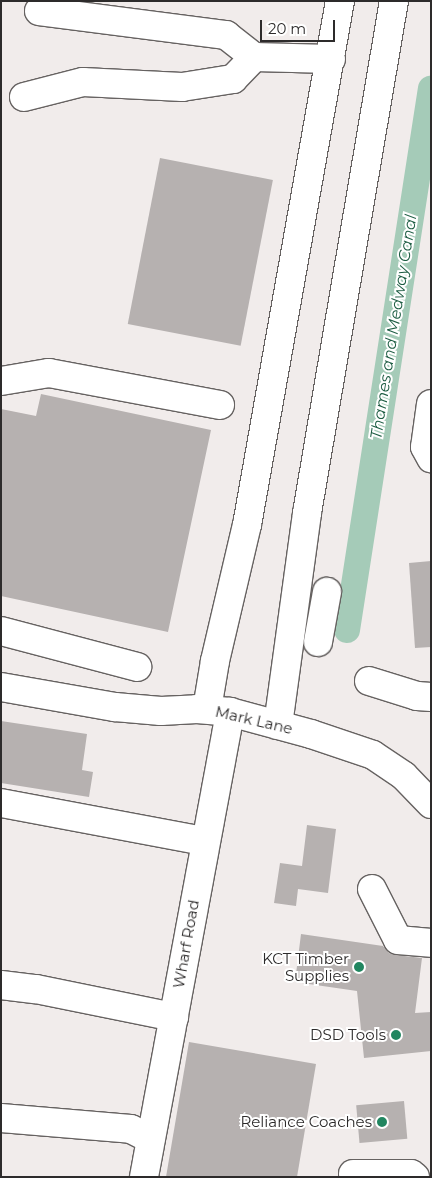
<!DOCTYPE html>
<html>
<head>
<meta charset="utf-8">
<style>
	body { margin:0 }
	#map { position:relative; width:432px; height:1178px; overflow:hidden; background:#f1eceb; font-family:Montserrat,sans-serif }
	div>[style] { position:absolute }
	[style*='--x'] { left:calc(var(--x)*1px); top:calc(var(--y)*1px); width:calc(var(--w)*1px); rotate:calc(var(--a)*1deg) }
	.canal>* { height:26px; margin:-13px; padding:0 13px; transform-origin:13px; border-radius:13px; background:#a5cbb8 }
	.building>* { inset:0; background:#b6b1b0; transform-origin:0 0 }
	.roads { filter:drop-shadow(1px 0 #666261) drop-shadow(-1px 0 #666261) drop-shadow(0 1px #666261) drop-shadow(0 -1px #666261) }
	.minor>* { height:28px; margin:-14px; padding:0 14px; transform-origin:14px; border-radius:14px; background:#fff }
	.dots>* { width:14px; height:14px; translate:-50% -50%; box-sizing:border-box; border:2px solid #fff; border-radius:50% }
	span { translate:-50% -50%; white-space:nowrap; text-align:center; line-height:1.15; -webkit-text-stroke:4px #fff; paint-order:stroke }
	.street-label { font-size:15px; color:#2d2b2b }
	.poi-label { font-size:15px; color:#2d2b2b }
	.right { translate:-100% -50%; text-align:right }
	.water-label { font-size:16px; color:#1c5c42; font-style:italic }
	.frame { position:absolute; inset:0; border:2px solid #2d2b2b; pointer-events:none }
	.scale { position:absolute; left:260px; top:20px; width:75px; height:22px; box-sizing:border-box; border:2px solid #2d2b2b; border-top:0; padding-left:6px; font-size:15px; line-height:18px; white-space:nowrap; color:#2d2b2b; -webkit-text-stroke:4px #fff; paint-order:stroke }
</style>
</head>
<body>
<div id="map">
	<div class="canal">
		<div style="--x:347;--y:630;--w:548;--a:-81.19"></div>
	</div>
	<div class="building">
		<div style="left:160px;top:158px;width:115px;height:169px;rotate:11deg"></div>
		<div style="clip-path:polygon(41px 394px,211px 430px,168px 632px,1px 596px,1px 409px,36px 416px)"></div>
		<div style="clip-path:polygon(431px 561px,431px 647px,415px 648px,409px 563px)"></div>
		<div style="clip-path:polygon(1px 721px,87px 734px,82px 770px,93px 772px,89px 797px,1px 783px)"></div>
		<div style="clip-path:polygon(307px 825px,336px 829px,328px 893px,298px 889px,296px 906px,274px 903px,280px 863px,302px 866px)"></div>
		<div style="clip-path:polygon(301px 934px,383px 946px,389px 953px,396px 955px,422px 958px,415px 1013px,431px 1012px,431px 1051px,364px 1058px,357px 991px,295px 982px)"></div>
		<div style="clip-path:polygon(189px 1042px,316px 1064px,297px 1177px,166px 1177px)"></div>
		<div style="left:404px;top:1101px;width:38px;height:48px;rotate:85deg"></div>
	</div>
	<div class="roads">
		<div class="minor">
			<div style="--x:39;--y:11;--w:189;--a:7.3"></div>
			<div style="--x:226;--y:35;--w:36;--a:38"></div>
			<div style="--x:24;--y:97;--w:61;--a:-14.3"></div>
			<div style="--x:83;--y:82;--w:99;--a:2.9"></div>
			<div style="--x:182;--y:87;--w:52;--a:-8.9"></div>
			<div style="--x:233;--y:79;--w:30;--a:-46"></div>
			<div style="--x:254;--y:57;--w:77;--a:1.5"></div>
			<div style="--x:1;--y:381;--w:49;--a:-9.5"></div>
			<div style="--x:49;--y:373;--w:174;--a:10.6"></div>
			<div style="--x:431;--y:404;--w:43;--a:97.9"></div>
			<div style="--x:425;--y:447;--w:13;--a:61"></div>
			<div style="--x:1;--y:631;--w:141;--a:14.8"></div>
			<div style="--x:318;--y:642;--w:51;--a:-79.8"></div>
			<div style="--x:369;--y:681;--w:50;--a:17.4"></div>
			<div style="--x:417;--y:696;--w:14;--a:4"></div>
			<div style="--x:1;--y:687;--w:116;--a:10"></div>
			<div style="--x:115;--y:707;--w:46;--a:5"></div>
			<div style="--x:161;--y:711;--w:36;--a:-3"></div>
			<div style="--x:197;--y:709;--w:33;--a:5"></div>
			<div style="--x:230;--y:712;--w:84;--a:15.2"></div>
			<div style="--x:311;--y:734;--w:65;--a:18.7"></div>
			<div style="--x:373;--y:755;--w:37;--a:34"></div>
			<div style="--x:404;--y:776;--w:39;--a:46"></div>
			<div style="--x:207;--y:709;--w:49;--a:-80.5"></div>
			<div style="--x:215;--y:661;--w:140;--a:-76.8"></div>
			<div style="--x:247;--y:525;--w:532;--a:-79.94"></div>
			<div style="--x:278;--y:725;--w:214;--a:-82.2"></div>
			<div style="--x:307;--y:513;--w:519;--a:-80.36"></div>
			<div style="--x:1;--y:803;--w:207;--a:10.6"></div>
			<div style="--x:372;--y:889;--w:57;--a:63"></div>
			<div style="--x:398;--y:940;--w:33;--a:5"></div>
			<div style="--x:1;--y:985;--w:35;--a:7"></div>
			<div style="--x:36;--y:989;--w:141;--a:11.5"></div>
			<div style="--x:1;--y:1118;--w:130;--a:4.8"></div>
			<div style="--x:131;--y:1129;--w:22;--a:27"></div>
			<div style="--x:353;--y:1174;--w:58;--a:0"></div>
			<div style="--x:411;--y:1174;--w:5;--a:37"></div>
			<div style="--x:144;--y:1177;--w:473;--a:-79.5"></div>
		</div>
	</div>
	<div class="dots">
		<div style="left:359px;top:967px;background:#218660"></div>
		<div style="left:396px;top:1035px;background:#218660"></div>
		<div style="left:382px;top:1122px;background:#218660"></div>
	</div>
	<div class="street-label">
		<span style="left:254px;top:720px;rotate:13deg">Mark Lane</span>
		<span style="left:186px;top:944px;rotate:-80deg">Wharf Road</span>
	</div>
	<div class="poi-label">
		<span class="right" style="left:349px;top:967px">KCT Timber<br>Supplies</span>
		<span class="right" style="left:386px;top:1035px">DSD Tools</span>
		<span class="right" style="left:372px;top:1122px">Reliance Coaches</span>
	</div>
	<div class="water-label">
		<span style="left:394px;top:327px;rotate:-81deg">Thames and Medway Canal</span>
	</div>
	<div class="frame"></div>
	<div class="scale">20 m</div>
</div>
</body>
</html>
